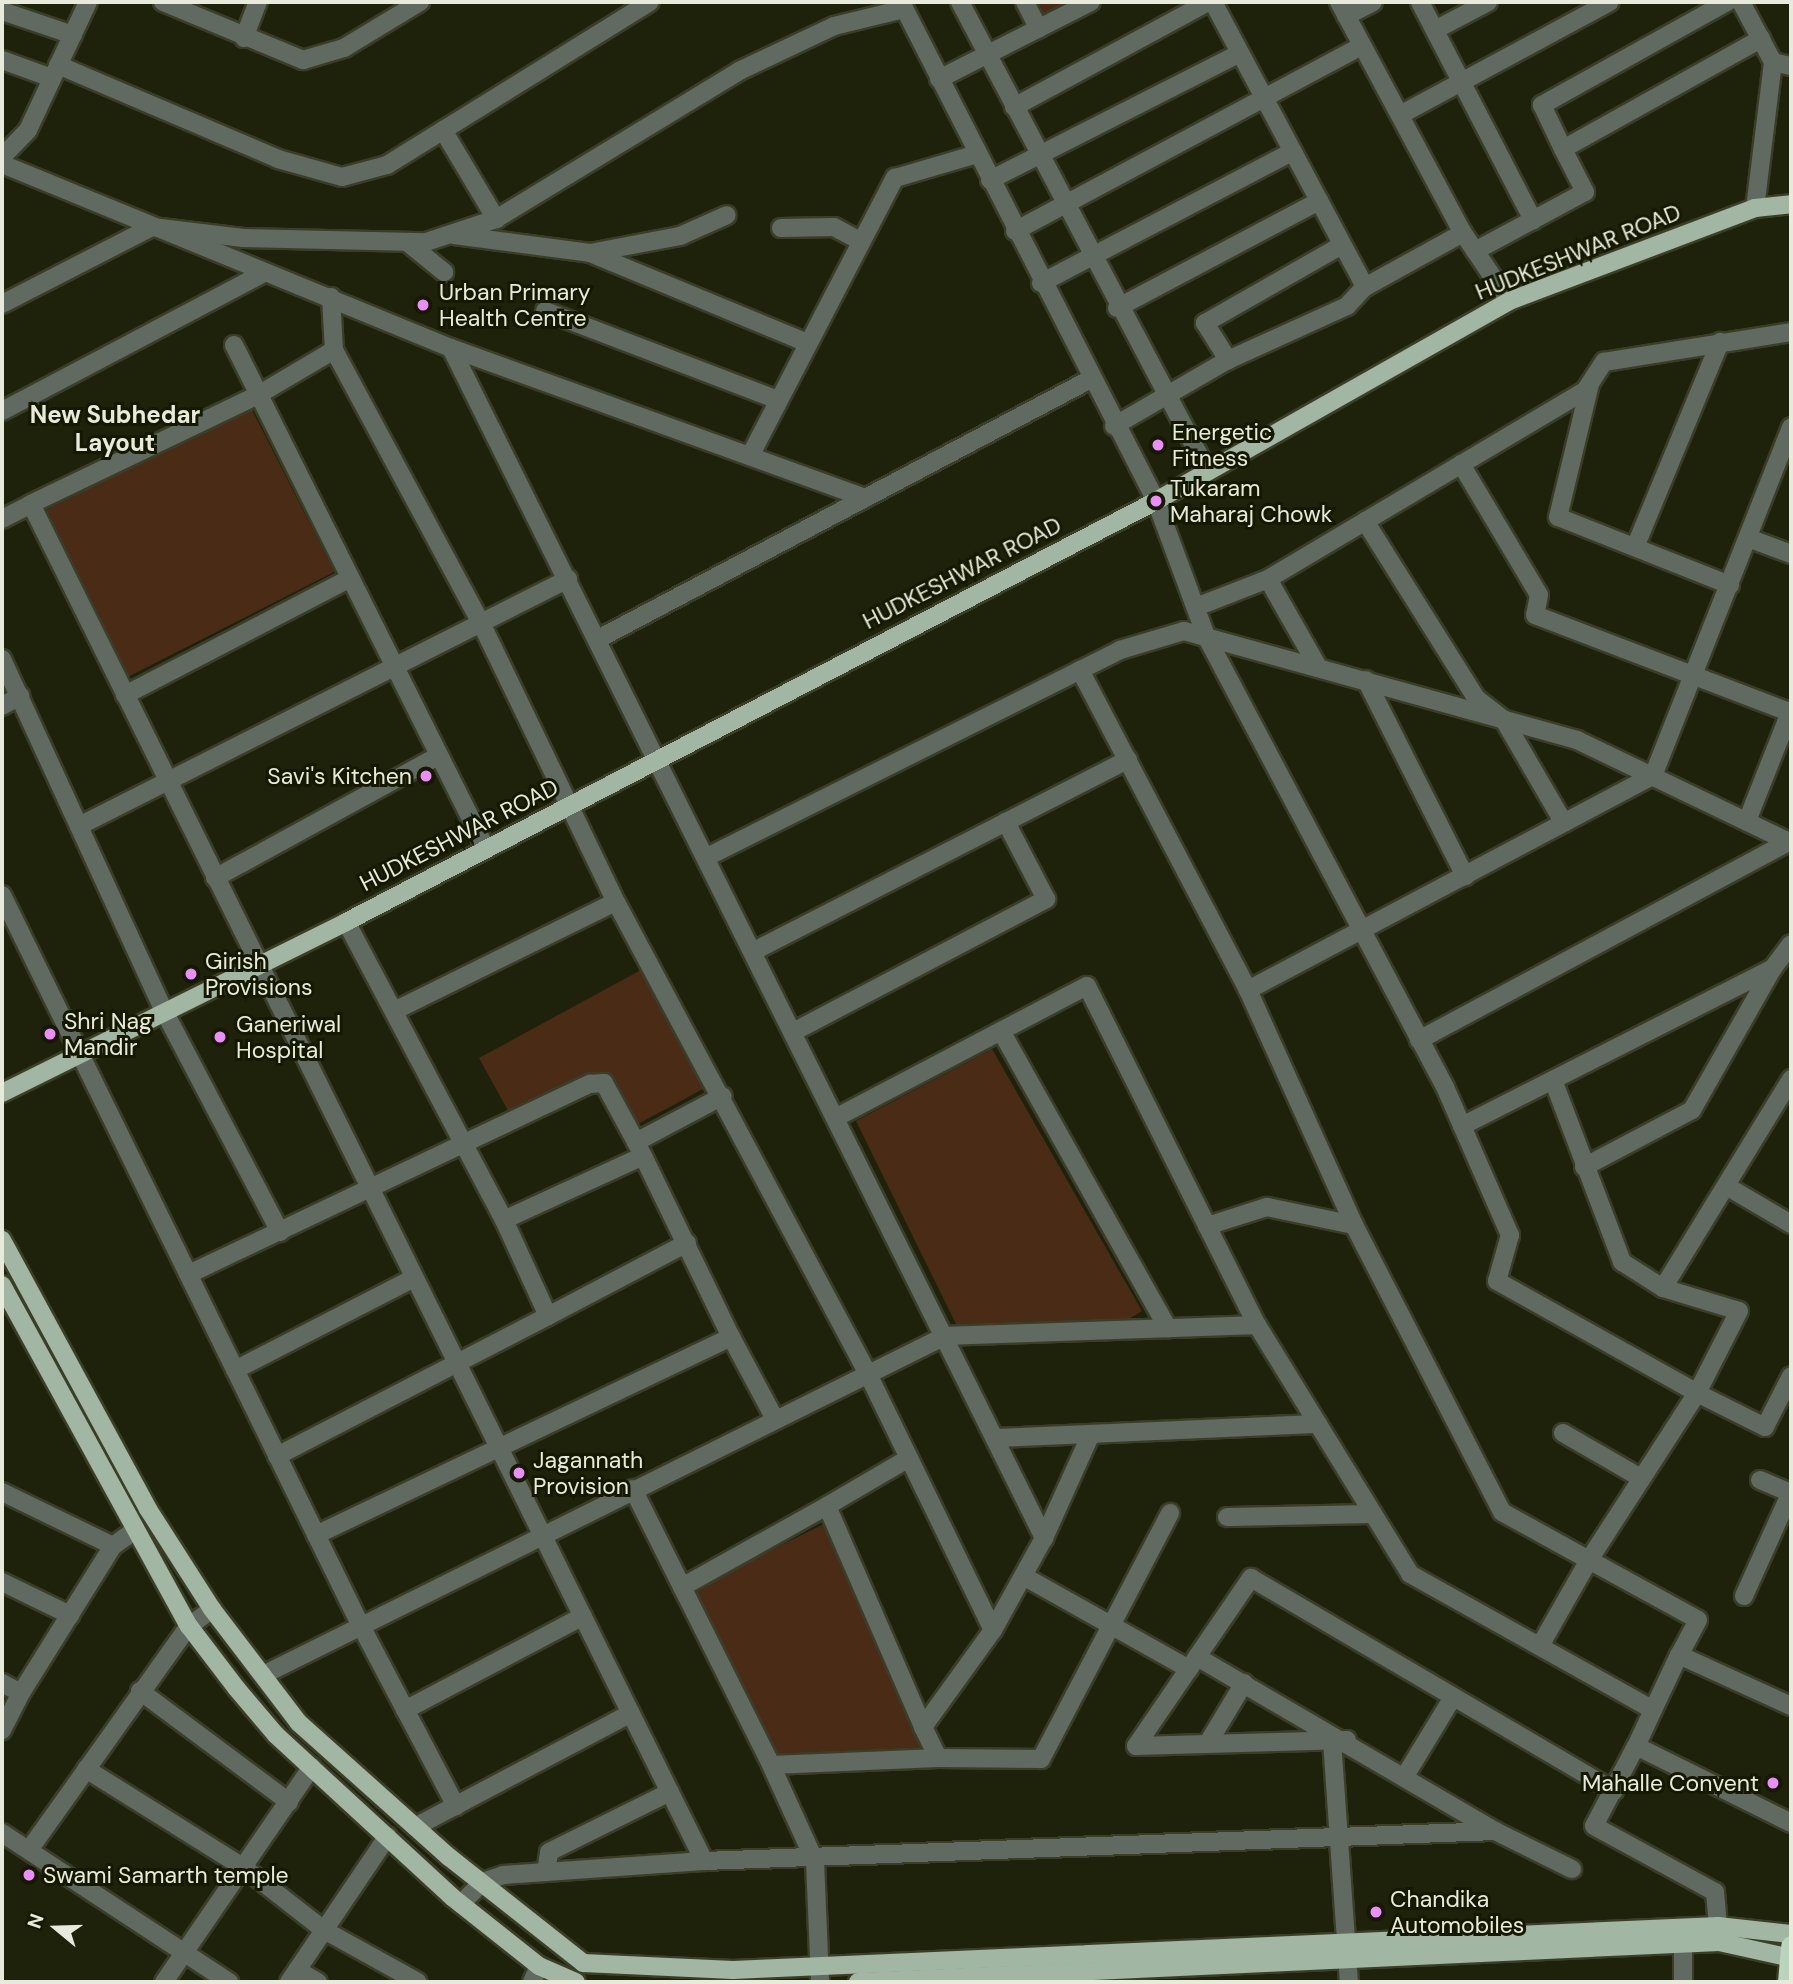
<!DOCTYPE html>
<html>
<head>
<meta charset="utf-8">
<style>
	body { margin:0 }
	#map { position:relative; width:1793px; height:1984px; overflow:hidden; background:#1f220a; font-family:"DM Sans",sans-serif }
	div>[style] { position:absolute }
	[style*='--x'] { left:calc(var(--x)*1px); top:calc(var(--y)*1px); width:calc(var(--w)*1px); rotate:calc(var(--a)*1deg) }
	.green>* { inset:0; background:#4a2b16; transform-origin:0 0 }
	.roads { filter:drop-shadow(2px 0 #3b3e27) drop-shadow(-2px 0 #3b3e27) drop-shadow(0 2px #3b3e27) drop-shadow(0 -2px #3b3e27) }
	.minor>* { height:18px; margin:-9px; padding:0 9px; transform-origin:9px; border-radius:9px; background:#606a61 }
	.major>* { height:18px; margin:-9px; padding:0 9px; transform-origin:9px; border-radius:9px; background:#a1b6a3 }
	.highway>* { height:21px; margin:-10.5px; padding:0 10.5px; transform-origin:10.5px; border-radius:10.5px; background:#bbd4bd }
	.dots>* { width:19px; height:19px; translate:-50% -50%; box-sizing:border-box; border:4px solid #151902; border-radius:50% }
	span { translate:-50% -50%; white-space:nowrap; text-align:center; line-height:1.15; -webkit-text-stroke:6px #151902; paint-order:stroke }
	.street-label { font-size:23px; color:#e8ebdc }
	.poi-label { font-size:23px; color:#e8ebdc }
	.left { translate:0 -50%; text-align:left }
	.right { translate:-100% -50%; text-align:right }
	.neighbourhood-label { font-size:24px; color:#e8ebdc; font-weight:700 }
	.frame { position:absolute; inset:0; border:4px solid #e8ebdc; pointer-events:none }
	.north { position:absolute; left:21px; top:1893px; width:70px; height:70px; -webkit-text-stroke:5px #151902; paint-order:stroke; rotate:289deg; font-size:19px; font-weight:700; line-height:28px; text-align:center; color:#e8ebdc }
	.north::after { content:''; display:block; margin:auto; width:24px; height:32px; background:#e8ebdc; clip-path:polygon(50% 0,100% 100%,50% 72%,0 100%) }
</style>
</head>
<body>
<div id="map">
	<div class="green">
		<div style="clip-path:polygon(1036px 2px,1070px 2px,1043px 16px)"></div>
		<div style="left:250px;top:406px;width:186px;height:231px;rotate:63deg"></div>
		<div style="clip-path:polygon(641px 970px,705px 1088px,636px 1125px,608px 1075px,516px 1125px,479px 1058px)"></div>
		<div style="clip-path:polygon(992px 1049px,1142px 1311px,1124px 1322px,958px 1328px,856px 1121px)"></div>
		<div style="clip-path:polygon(826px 1523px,921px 1749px,776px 1758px,692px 1589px)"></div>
	</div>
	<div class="roads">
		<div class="minor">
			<div style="--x:163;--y:2;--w:152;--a:22.5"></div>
			<div style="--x:303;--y:60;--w:43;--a:-16.3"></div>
			<div style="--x:344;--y:48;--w:89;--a:-31.2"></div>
			<div style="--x:901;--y:2;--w:560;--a:62.93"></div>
			<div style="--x:1156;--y:501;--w:144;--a:69.7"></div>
			<div style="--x:1206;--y:636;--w:510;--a:62.08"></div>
			<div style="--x:1445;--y:1087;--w:162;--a:66.3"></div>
			<div style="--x:1510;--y:1235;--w:48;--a:105.8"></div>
			<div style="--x:1497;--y:1281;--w:229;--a:29.2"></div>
			<div style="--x:1697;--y:1393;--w:199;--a:122.9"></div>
			<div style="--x:1589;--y:1560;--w:124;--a:28.8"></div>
			<div style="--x:1698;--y:1620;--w:40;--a:118"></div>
			<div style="--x:960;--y:2;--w:531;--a:62.18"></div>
			<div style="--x:1025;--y:2;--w:30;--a:63"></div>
			<div style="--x:1213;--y:2;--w:323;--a:61.9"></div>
			<div style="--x:1365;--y:287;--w:112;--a:-28.9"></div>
			<div style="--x:1339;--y:2;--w:262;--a:61.8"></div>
			<div style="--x:1463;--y:233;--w:82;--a:55.9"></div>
			<div style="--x:1420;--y:2;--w:246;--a:62.6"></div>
			<div style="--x:1727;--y:2;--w:212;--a:150.9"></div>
			<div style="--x:1542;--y:105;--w:49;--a:64.5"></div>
			<div style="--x:1563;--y:149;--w:227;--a:-29.1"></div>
			<div style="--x:1741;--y:2;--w:68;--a:61.9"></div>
			<div style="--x:1773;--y:62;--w:147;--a:97"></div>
			<div style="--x:2;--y:11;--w:75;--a:18.7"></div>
			<div style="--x:1346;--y:16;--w:30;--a:-27"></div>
			<div style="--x:1435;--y:30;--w:60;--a:-27.8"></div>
			<div style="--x:244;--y:38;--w:39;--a:-69"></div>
			<div style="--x:2;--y:60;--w:53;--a:19.8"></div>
			<div style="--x:1773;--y:62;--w:18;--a:13"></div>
			<div style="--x:58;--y:65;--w:239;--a:23.1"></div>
			<div style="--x:278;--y:159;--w:66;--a:15.7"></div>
			<div style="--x:342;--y:177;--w:47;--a:-14.9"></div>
			<div style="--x:387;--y:165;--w:309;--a:-31.8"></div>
			<div style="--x:939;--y:79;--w:170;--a:-26.9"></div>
			<div style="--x:1014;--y:107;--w:221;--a:-28.4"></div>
			<div style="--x:1400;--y:115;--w:238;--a:-28.3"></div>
			<div style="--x:443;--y:130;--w:104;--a:59.2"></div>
			<div style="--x:2;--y:157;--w:37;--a:-46"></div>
			<div style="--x:28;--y:130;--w:141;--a:-64.9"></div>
			<div style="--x:2;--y:164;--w:485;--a:22.3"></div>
			<div style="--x:451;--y:348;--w:441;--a:19.9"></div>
			<div style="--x:990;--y:180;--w:280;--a:-26.9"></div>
			<div style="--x:781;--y:228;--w:53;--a:-1.1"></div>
			<div style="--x:834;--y:227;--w:30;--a:28"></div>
			<div style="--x:1015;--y:231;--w:393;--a:-28.1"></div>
			<div style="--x:454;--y:235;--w:137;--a:7.5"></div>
			<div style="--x:590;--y:253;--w:92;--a:-10.7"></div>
			<div style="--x:680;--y:236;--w:51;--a:-24.1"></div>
			<div style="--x:407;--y:242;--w:48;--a:39"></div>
			<div style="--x:1342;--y:245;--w:158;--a:150.3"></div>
			<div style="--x:1205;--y:323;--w:44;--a:58.1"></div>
			<div style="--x:1228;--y:360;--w:131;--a:-24.4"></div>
			<div style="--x:1347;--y:306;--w:26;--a:-47"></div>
			<div style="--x:1475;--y:251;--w:125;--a:-28.2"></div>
			<div style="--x:1585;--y:192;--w:48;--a:-117.1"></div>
			<div style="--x:590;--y:253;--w:235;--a:22.5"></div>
			<div style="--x:1041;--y:283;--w:284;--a:-27.6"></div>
			<div style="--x:331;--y:297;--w:53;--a:86.8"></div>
			<div style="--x:334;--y:350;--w:88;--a:149.4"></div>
			<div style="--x:258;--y:395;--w:252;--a:154.4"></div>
			<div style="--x:31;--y:504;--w:1515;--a:63.62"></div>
			<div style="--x:704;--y:1861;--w:792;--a:-2.17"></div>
			<div style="--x:1495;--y:1831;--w:345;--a:-149.7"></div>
			<div style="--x:2;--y:304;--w:169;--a:-27.2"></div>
			<div style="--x:152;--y:227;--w:92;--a:6.9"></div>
			<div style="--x:243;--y:238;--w:183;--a:1.3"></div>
			<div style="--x:426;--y:242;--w:74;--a:-18.2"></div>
			<div style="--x:496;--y:219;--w:285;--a:-31.3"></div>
			<div style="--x:739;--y:71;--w:105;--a:-25.3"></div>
			<div style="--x:834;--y:26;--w:72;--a:-13.7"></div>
			<div style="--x:1117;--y:308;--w:229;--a:-27.9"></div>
			<div style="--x:545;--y:311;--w:249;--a:20.9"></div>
			<div style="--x:234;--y:345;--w:561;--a:63.43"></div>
			<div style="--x:451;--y:348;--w:1330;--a:63.51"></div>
			<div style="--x:1044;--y:1538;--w:105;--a:119"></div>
			<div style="--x:993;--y:1630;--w:120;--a:125.8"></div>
			<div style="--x:923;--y:1727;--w:34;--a:64"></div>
			<div style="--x:938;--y:1758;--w:167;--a:177.6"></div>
			<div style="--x:771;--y:1765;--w:106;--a:65.4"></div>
			<div style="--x:815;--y:1861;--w:121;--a:87.6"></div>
			<div style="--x:334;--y:350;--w:312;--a:61.7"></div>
			<div style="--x:482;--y:625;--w:308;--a:64.2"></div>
			<div style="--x:616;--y:902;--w:535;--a:61.9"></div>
			<div style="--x:868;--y:1374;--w:285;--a:64"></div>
			<div style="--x:1590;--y:384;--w:137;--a:103.5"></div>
			<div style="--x:1558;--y:517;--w:185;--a:21.6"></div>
			<div style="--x:2;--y:411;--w:296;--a:-27.8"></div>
			<div style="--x:1114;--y:426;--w:132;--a:-30.1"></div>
			<div style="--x:750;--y:456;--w:314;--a:-62.5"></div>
			<div style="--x:895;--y:178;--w:85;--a:-16.3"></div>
			<div style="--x:1461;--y:464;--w:152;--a:59.2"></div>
			<div style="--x:1539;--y:595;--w:20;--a:101"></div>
			<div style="--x:1535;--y:615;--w:274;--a:20.9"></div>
			<div style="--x:2;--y:519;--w:33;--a:-27"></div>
			<div style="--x:1365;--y:521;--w:209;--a:57.9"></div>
			<div style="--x:1476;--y:698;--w:36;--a:38"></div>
			<div style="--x:1504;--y:720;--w:119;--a:59.8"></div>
			<div style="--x:1748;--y:538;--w:46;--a:20.4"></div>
			<div style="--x:1636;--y:545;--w:220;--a:-67.5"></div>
			<div style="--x:1268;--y:579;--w:101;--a:60.4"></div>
			<div style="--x:1196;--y:607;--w:77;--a:-21.3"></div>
			<div style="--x:1268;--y:579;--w:369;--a:-30.7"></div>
			<div style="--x:1585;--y:391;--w:35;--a:-57"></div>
			<div style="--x:1604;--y:362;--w:189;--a:-9.1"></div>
			<div style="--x:600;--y:638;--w:553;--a:-27.82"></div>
			<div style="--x:2;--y:659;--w:385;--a:65.3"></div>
			<div style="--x:163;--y:1009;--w:252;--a:62.3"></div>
			<div style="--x:1080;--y:670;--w:361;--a:62.3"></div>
			<div style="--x:1248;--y:990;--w:458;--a:-27.9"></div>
			<div style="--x:1653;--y:776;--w:375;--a:-68.4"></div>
			<div style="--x:1366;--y:680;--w:220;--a:63.2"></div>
			<div style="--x:125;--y:695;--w:254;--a:-27.4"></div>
			<div style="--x:2;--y:706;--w:21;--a:-29"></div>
			<div style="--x:1747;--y:821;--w:119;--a:-68.4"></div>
			<div style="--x:79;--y:826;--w:548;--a:-26.8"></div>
			<div style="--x:709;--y:856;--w:460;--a:-26.6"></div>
			<div style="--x:1120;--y:650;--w:67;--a:-16.5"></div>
			<div style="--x:1184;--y:631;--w:408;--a:15.5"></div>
			<div style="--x:1577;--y:740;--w:237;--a:25.7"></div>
			<div style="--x:215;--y:878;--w:254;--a:-28.7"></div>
			<div style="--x:2;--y:895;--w:812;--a:63.85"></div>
			<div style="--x:360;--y:1624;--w:206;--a:62.2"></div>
			<div style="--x:756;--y:950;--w:418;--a:-27.1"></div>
			<div style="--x:1248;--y:990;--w:258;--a:65.7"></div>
			<div style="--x:1354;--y:1225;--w:323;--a:62.7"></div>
			<div style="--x:1502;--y:1512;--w:99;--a:28.9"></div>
			<div style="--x:1589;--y:1560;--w:97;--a:119.7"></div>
			<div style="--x:394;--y:1011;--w:247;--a:-26.2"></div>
			<div style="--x:795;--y:1031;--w:284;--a:-27.7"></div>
			<div style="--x:1046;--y:899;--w:87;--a:-117.5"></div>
			<div style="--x:1001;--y:1031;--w:341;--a:60.7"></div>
			<div style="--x:1419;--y:1040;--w:420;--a:-28.2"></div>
			<div style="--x:1553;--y:1080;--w:195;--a:69.2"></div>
			<div style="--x:1622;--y:1262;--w:49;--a:32.4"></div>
			<div style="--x:1663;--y:1288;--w:245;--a:-58.5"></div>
			<div style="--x:837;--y:1117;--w:282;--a:-27.7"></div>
			<div style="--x:1087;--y:986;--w:379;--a:63.4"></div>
			<div style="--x:1462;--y:1126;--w:349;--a:-26.9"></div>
			<div style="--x:1773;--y:968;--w:30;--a:-53"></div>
			<div style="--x:641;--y:1152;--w:11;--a:-117"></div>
			<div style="--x:636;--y:1142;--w:98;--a:-27.9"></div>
			<div style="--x:1584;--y:1167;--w:122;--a:-27.8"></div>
			<div style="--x:1692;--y:1110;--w:163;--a:-60.3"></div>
			<div style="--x:1728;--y:1187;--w:73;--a:30.4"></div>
			<div style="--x:1207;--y:1226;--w:63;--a:-17.6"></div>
			<div style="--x:1267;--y:1207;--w:89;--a:11.7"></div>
			<div style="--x:189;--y:1274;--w:444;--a:-25.4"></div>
			<div style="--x:590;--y:1084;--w:14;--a:-4"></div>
			<div style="--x:604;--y:1083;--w:67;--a:61.5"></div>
			<div style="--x:1663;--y:1288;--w:79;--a:16.8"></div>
			<div style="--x:1739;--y:1311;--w:92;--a:117.1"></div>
			<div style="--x:1697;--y:1393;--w:76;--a:26.6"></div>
			<div style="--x:1765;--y:1427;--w:57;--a:-63"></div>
			<div style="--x:548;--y:1316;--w:157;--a:-27.7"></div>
			<div style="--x:731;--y:1337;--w:93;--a:61.8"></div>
			<div style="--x:235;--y:1370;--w:201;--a:-27.2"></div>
			<div style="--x:1563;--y:1433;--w:90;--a:30"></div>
			<div style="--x:995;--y:1438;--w:323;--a:-2.5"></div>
			<div style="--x:277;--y:1456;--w:305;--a:-27.3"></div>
			<div style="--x:548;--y:1316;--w:106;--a:-114.6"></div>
			<div style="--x:909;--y:1458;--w:95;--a:149.7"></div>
			<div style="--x:827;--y:1506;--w:241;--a:66.5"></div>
			<div style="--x:1760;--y:1480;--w:34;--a:23"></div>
			<div style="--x:633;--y:1489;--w:309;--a:63.4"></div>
			<div style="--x:2;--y:1492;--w:123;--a:25.9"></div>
			<div style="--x:1227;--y:1517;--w:146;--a:-1.2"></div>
			<div style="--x:316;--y:1535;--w:460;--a:-25.5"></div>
			<div style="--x:731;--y:1337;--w:201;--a:-115.9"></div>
			<div style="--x:643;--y:1156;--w:153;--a:155.3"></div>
			<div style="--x:504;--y:1220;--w:337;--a:-117.9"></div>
			<div style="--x:1044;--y:1538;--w:114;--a:-65.7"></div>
			<div style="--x:1025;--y:1577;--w:188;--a:29.3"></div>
			<div style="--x:2;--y:1582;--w:76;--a:25.9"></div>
			<div style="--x:682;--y:1587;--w:166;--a:-29.2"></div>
			<div style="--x:1744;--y:1596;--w:114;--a:-65.7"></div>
			<div style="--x:263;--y:1675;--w:762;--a:-26.43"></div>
			<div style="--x:945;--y:1336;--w:312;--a:-2"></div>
			<div style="--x:1257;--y:1325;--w:292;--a:58.4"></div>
			<div style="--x:1410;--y:1574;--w:278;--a:29.2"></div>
			<div style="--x:1653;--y:1710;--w:40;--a:115"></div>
			<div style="--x:1636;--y:1746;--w:173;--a:26.4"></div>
			<div style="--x:2;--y:1683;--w:21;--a:28"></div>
			<div style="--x:21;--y:1693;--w:42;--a:117.2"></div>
			<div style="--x:140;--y:1691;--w:186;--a:36.7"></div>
			<div style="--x:21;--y:1693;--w:173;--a:-58"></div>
			<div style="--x:113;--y:1546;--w:27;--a:-36"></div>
			<div style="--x:405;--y:1710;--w:201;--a:-27.8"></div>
			<div style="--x:1653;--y:1710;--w:61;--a:-64.7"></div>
			<div style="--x:1679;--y:1655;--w:123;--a:24.5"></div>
			<div style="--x:1332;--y:1740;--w:243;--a:86"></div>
			<div style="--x:1347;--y:1740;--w:211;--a:178.4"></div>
			<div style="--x:1136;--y:1746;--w:204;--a:-55.6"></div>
			<div style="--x:1251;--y:1578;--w:421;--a:30.4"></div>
			<div style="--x:1208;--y:1743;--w:70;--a:-59"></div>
			<div style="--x:1636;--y:1746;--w:90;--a:117.7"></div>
			<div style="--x:1594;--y:1826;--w:138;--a:28.6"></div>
			<div style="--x:1715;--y:1892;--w:34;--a:85"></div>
			<div style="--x:938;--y:1758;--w:103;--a:0.6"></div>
			<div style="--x:1041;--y:1759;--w:278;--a:-62.3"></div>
			<div style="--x:86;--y:1769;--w:185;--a:32"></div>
			<div style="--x:243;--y:1867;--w:103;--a:37.9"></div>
			<div style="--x:324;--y:1930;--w:107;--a:29"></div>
			<div style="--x:1405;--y:1776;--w:92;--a:-58.7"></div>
			<div style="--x:415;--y:1827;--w:244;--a:-27.8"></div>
			<div style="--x:1495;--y:1831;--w:86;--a:26.3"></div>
			<div style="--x:2;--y:1833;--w:272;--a:33.3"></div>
			<div style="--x:29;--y:1850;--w:275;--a:-54.5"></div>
			<div style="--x:189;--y:1626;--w:29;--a:-36"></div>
			<div style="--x:546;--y:1872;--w:20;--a:-81"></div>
			<div style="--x:549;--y:1852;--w:135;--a:-26.4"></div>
			<div style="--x:461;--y:1904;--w:30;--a:-46"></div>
			<div style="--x:482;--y:1882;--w:22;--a:-18"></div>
			<div style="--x:503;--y:1875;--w:201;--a:-4"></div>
			<div style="--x:297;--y:1970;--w:24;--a:30"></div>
			<div style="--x:164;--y:1982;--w:261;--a:-55.5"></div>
			<div style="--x:289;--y:1982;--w:176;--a:-55.9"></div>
			<div style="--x:532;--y:1982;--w:17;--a:-66"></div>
			<div style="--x:1683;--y:1982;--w:38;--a:-90"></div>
		</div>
		<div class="major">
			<div style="--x:2;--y:1093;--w:384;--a:-26.4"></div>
			<div style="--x:346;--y:922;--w:913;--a:-27.46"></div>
			<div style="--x:1156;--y:501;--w:406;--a:-29.5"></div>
			<div style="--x:1509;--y:301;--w:263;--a:-20.7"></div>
			<div style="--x:1755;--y:208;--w:36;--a:-6"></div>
			<div style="--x:2;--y:1240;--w:306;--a:61.5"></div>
			<div style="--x:148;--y:1509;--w:119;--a:57.4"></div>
			<div style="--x:212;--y:1609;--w:143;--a:52.7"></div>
			<div style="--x:299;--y:1723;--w:201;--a:41.8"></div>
			<div style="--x:449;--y:1857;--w:171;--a:38.3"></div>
			<div style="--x:583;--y:1963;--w:150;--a:2.7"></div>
			<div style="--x:733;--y:1970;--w:986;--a:-2.56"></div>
			<div style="--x:1718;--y:1926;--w:73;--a:6.3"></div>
			<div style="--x:2;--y:1285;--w:389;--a:61.3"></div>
			<div style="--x:189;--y:1626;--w:79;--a:52.7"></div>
			<div style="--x:237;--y:1689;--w:60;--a:49.7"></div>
			<div style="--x:276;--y:1735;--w:239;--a:42.6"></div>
			<div style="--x:452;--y:1897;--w:111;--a:38.4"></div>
			<div style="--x:539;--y:1966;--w:40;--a:23.4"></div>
			<div style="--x:858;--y:1982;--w:862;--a:-2.66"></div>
			<div style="--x:1719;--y:1942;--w:74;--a:12.5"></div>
		</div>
		<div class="highway">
			<div style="--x:1788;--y:1982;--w:36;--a:-85"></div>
		</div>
	</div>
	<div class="dots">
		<div style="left:423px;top:305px;background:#eb8dfc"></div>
		<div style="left:1158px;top:445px;background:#eb8dfc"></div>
		<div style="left:1156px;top:501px;background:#eb8dfc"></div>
		<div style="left:426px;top:776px;background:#eb8dfc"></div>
		<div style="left:191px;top:974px;background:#eb8dfc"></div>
		<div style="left:50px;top:1034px;background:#eb8dfc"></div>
		<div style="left:220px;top:1037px;background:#eb8dfc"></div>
		<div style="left:519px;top:1473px;background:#eb8dfc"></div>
		<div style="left:1773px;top:1783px;background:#eb8dfc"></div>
		<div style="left:29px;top:1875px;background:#eb8dfc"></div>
		<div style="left:1376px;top:1912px;background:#eb8dfc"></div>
	</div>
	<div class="street-label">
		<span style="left:1578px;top:252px;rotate:-22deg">HUDKESHWAR ROAD</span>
		<span style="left:962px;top:573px;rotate:-27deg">HUDKESHWAR ROAD</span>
		<span style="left:459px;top:835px;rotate:-27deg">HUDKESHWAR ROAD</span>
	</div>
	<div class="poi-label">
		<span class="left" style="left:439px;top:305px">Urban Primary<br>Health Centre</span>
		<span class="left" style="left:1172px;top:445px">Energetic<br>Fitness</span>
		<span class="left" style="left:1170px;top:501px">Tukaram<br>Maharaj Chowk</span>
		<span class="right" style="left:412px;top:776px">Savi's Kitchen</span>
		<span class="left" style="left:205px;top:974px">Girish<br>Provisions</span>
		<span class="left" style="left:64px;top:1034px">Shri Nag<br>Mandir</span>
		<span class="left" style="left:236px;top:1037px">Ganeriwal<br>Hospital</span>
		<span class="left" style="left:533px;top:1473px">Jagannath<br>Provision</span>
		<span class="right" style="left:1759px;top:1783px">Mahalle Convent</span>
		<span class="left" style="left:43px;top:1875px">Swami Samarth temple</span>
		<span class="left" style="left:1390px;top:1912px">Chandika<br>Automobiles</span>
	</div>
	<div class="neighbourhood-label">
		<span style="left:115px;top:429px">New Subhedar<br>Layout</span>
	</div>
	<div class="frame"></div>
	<div class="north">N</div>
</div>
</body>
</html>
